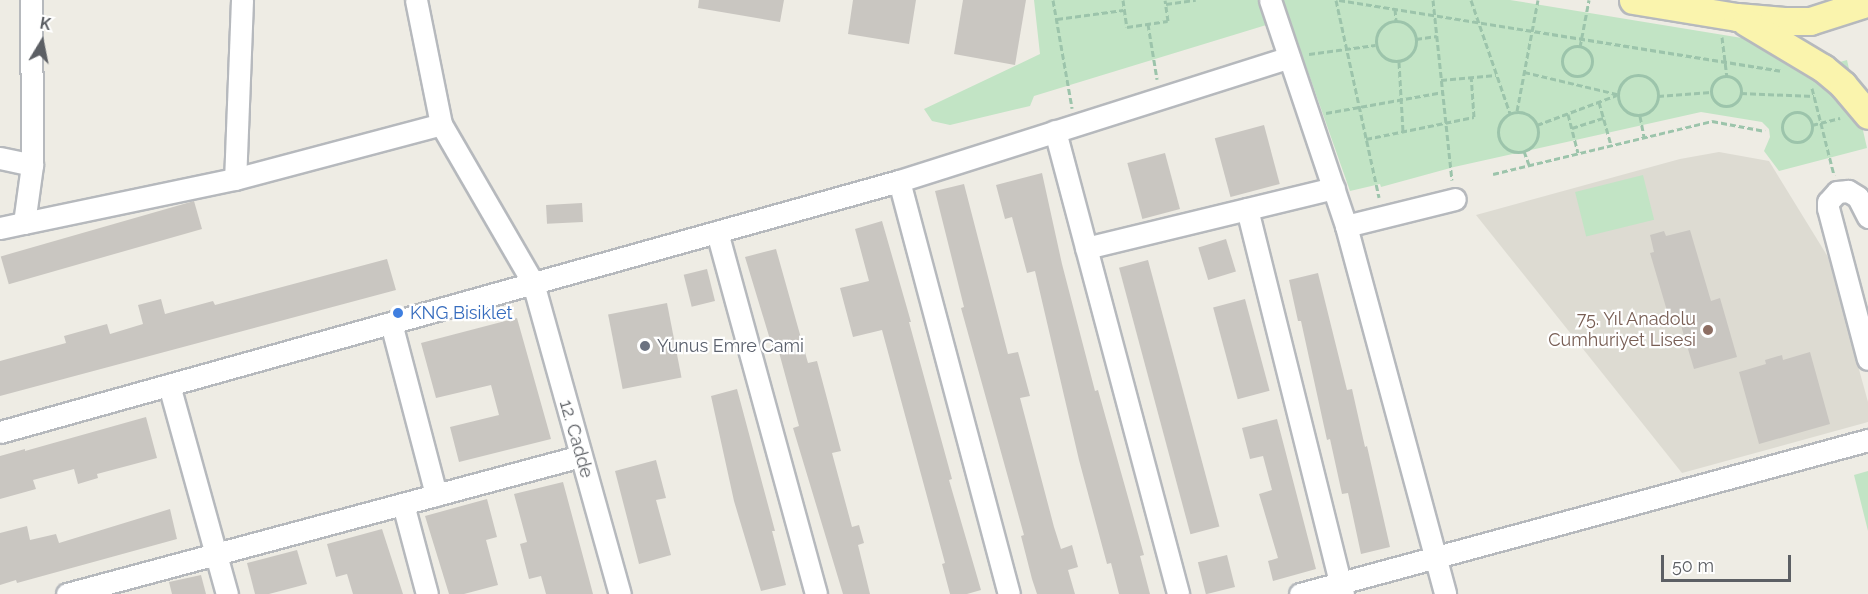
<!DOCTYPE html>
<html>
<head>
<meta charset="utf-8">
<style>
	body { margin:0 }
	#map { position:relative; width:1868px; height:594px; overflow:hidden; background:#eeece4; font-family:Raleway,sans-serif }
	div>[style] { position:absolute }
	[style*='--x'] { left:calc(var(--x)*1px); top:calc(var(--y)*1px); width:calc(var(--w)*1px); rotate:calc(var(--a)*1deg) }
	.education>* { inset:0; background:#dddbd2 }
	.green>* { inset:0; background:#c2e4c5; transform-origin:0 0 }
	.building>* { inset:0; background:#c9c6c1; transform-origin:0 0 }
	.path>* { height:3px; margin-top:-1.5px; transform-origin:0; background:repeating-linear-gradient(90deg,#9cc4ab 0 6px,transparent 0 9px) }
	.path>.ring { margin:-1.5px; padding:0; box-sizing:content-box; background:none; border:3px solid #9cc4ab; border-radius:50% }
	.roads { filter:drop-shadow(2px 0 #b6b9bd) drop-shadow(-2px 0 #b6b9bd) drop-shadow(0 2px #b6b9bd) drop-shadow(0 -2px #b6b9bd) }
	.minor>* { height:21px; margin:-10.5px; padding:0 10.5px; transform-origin:10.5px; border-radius:10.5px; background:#fff }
	.major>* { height:27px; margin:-13.5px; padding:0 13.5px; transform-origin:13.5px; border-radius:13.5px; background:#faf4ad }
	.dots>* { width:16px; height:16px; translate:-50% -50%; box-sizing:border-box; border:3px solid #fff; border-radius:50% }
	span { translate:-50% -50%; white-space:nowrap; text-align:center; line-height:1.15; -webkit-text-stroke:4.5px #fff; paint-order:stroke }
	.shop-label { font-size:18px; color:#366cbe }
	.left { translate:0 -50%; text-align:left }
	.education-label { font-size:18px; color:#785e54 }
	.right { translate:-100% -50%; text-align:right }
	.worship-label { font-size:18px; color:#5b616d }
	.street-label { font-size:18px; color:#5c5f64 }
	.north { position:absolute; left:12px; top:12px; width:60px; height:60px; -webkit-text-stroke:4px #fff; paint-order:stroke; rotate:10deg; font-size:16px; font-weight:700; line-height:24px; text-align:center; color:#5c5f64 }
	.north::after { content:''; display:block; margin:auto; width:21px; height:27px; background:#5c5f64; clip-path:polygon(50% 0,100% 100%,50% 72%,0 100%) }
	.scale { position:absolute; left:1661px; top:555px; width:130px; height:27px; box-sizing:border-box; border:3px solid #5c5f64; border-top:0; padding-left:8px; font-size:18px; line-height:21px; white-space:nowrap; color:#5c5f64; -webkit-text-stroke:4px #fff; paint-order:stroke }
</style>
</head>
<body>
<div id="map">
	<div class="education">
		<div style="clip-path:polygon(1719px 152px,1769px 161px,1828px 257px,1868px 402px,1868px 422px,1682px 473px,1476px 215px,1680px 159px)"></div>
	</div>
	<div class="green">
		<div style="clip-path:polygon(1034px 0,1510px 0,1803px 48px,1808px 71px,1847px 60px,1867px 148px,1779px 171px,1764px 151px,1770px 137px,1769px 129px,1762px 122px,1701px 112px,1454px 167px,1381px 187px,1380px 184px,1350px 191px,1289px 18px,1034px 96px,1030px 106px,950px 125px,932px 121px,924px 109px,1040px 54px)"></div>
		<div style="left:1643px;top:175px;width:46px;height:70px;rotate:76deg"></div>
		<div style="clip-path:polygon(1868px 471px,1868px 531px,1854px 475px)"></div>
	</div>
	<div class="building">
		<div style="clip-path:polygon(699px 0,784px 0,780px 22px,698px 8px)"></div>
		<div style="clip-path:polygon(853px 0,916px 0,909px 44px,848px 34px)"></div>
		<div style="clip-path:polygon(963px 0,1026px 0,1015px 65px,954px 54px)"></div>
		<div style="left:1264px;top:125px;width:61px;height:51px;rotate:75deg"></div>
		<div style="left:1165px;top:153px;width:58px;height:39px;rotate:75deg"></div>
		<div style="clip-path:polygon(1042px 173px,1062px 264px,1095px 391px,1098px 390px,1131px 508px,1144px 555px,1140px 556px,1150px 594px,1119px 594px,1111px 563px,1107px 564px,1079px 460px,1035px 271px,1027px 273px,1012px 217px,1005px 219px,996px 185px)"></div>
		<div style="clip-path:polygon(964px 184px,1008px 354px,1018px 352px,1030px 396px,1020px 398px,1054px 527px,1061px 549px,1072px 545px,1078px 567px,1068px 570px,1075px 594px,1037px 594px,1032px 579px,1021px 536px,1024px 535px,961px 308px,964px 307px,935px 191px)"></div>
		<div style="left:194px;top:201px;width:29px;height:201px;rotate:74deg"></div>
		<div style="left:582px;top:203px;width:19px;height:36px;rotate:87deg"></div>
		<div style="clip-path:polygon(882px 221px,911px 322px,909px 322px,952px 479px,949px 480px,981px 590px,967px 594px,950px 594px,942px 564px,945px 563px,882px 330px,853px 337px,840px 288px,869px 281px,855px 229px)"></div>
		<div style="clip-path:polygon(1690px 230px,1711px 301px,1720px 298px,1737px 357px,1694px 369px,1679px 319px,1670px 321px,1650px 253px,1654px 252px,1650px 235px,1664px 231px,1666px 236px)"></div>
		<div style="left:1226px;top:239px;width:34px;height:29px;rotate:73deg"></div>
		<div style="clip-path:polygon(776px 249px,808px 363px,817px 361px,841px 451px,832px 453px,852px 527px,859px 525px,864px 543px,858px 545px,870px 594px,843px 594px,793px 428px,799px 426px,777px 345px,772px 346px,745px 257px)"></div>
		<div style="clip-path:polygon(387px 259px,396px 290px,0 396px,0 361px,66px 343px,64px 336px,107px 324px,110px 334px,143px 324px,138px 305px,161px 299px,165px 314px,213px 301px,215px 305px)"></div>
		<div style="left:1148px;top:260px;width:276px;height:30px;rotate:75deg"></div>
		<div style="left:707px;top:269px;width:33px;height:24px;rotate:76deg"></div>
		<div style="clip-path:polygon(1318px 273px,1347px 390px,1352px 389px,1365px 447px,1367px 446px,1390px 547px,1361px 554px,1348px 493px,1342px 494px,1330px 439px,1327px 440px,1301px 321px,1298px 321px,1289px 280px)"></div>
		<div style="left:1245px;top:299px;width:95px;height:33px;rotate:75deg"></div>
		<div style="left:667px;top:303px;width:76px;height:60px;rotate:79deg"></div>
		<div style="clip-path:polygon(517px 318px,551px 439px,459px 462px,450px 427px,499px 415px,491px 385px,436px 398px,421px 343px)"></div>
		<div style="clip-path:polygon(1810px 352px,1830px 424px,1759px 444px,1739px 372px,1766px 364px,1765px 360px,1782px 355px,1783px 360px)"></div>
		<div style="clip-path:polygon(737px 389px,775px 531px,772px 531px,786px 585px,761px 591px,734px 501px,711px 396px)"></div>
		<div style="clip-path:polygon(146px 417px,157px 458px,97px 474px,98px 478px,78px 484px,74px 469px,33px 480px,36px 489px,0 499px,0 456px,25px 449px,25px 451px)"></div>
		<div style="clip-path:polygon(1277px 419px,1316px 569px,1273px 581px,1268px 561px,1278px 558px,1259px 494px,1272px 490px,1263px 456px,1250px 459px,1242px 428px)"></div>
		<div style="clip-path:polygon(656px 460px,666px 498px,656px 500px,671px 555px,639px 564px,615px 471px)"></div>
		<div style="clip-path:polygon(563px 482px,588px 575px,593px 594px,546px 594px,541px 576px,529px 579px,520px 544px,527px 542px,514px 494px)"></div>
		<div style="clip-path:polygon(487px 499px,497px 537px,486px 540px,498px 585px,464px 594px,449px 594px,425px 516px)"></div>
		<div style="clip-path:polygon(170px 509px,177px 539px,17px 583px,16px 580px,0 585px,0 533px,27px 526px,30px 540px,56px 534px,59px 543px)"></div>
		<div style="clip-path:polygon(382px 529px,403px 594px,353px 594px,347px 574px,336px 577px,327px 544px)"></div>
		<div style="clip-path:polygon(297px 550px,307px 584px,269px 594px,255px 594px,247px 563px)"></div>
		<div style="left:1227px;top:555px;width:33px;height:30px;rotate:76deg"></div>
		<div style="clip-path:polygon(201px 575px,206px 594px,172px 594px,169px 582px)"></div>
	</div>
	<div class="path">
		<div style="--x:1053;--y:0;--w:110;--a:80"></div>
		<div style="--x:1123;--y:0;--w:27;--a:82"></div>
		<div style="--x:1127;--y:27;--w:41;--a:-8.3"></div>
		<div style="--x:1168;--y:21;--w:21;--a:-98"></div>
		<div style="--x:1336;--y:0;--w:202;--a:77.7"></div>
		<div style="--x:1339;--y:0;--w:449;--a:9.1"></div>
		<div style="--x:1433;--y:0;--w:181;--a:84"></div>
		<div style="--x:1471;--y:0;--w:120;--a:71"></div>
		<div style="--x:1166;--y:4;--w:30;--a:-8"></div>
		<div style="--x:1395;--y:9;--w:12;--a:85"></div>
		<div style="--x:1057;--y:19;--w:67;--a:-7.8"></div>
		<div class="ring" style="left:1376px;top:21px;width:37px;height:37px"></div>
		<div style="--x:1148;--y:24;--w:56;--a:80.7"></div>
		<div style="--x:1722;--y:37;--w:39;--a:83"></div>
		<div style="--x:1416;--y:39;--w:21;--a:-8"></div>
		<div class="ring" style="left:1562px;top:46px;width:27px;height:27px"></div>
		<div style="--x:1580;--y:47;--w:48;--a:-79.2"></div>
		<div style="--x:1309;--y:54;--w:67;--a:-7.8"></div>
		<div style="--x:1399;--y:62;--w:69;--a:86.7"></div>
		<div style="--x:1524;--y:72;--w:96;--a:13.3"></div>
		<div class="ring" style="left:1618px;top:75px;width:37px;height:37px"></div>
		<div class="ring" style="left:1711px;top:76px;width:27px;height:27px"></div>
		<div style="--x:1441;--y:80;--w:55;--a:-5.2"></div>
		<div style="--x:1812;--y:88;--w:90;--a:75.8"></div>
		<div style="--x:1741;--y:93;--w:73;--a:2.4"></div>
		<div style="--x:1658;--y:96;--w:53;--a:-4.3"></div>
		<div style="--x:1599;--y:102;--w:45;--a:74.4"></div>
		<div style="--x:1517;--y:111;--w:113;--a:-79.3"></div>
		<div class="ring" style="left:1498px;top:112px;width:37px;height:37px"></div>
		<div class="ring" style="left:1782px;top:112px;width:27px;height:27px"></div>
		<div style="--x:1326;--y:113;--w:119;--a:-10.2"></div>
		<div style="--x:1568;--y:114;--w:40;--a:75.6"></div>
		<div style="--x:1640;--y:116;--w:21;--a:79"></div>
		<div style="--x:1537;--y:125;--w:85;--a:-20.6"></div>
		<div style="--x:1812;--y:125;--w:29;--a:-14"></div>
		<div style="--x:1572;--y:128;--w:33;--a:-18"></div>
		<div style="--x:1366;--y:139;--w:110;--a:-11.5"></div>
		<div style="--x:1474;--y:117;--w:39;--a:-94"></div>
		<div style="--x:1524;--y:151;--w:15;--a:70"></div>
		<div style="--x:1493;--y:174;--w:225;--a:-13.6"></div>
		<div style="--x:1712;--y:121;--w:54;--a:10.7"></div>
	</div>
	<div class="roads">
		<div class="minor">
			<div style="--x:242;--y:0;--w:179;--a:92.2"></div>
			<div style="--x:235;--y:179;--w:213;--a:-14.9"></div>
			<div style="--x:441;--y:124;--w:184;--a:59.9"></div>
			<div style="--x:533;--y:283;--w:323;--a:74.4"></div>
			<div style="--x:416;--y:0;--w:126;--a:78.6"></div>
			<div style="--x:1270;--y:0;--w:238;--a:71.4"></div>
			<div style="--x:1346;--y:226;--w:381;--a:74.9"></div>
			<div style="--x:1055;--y:131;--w:479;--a:75.1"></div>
			<div style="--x:0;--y:158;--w:33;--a:12"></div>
			<div style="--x:899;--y:181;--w:427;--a:75.1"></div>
			<div style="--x:1247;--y:209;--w:397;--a:76"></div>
			<div style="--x:1868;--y:217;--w:22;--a:-117"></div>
			<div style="--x:1858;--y:197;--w:12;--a:-149"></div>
			<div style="--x:1848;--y:191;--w:11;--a:175"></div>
			<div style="--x:1837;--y:192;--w:13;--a:132"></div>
			<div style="--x:1828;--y:202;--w:6;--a:90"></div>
			<div style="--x:1828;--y:208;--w:156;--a:75.2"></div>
			<div style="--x:24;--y:223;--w:216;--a:-11.8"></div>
			<div style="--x:1346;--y:226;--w:112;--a:-13.9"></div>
			<div style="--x:0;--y:228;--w:25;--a:-12"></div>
			<div style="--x:24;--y:223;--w:59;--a:-82.1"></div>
			<div style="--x:32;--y:165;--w:165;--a:-90.3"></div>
			<div style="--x:717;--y:232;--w:375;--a:74.7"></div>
			<div style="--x:1086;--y:248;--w:255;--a:-13.6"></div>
			<div style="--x:391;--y:323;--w:178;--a:75.3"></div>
			<div style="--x:169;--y:385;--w:217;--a:74.5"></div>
			<div style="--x:0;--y:432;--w:933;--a:-15.6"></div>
			<div style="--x:899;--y:181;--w:409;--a:-17.6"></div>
			<div style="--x:403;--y:504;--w:93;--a:75.1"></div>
			<div style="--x:67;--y:594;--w:532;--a:-15.03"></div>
			<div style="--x:1300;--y:594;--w:589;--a:-15.17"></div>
		</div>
		<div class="major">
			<div style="--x:1633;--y:0;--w:105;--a:9.3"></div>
			<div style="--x:1737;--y:17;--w:47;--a:4.9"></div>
			<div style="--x:1784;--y:21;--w:26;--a:0"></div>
			<div style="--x:1810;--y:21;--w:56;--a:-17.8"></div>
			<div style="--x:1746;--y:22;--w:90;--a:30.9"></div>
			<div style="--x:1823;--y:68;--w:26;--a:40"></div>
			<div style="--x:1843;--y:85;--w:39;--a:50"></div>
		</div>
	</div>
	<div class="dots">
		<div style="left:398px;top:313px;background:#3f7fe0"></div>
		<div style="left:1708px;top:330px;background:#8d6e63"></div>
		<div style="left:645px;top:346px;background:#6b7280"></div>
	</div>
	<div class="shop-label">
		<span class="left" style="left:410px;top:313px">KNG Bisiklet</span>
	</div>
	<div class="education-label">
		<span class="right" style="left:1696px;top:330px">75. Yıl Anadolu<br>Cumhuriyet Lisesi</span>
	</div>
	<div class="worship-label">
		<span class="left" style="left:657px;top:346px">Yunus Emre Cami</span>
	</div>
	<div class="street-label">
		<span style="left:576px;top:439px;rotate:74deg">12. Cadde</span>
	</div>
	<div class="north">K</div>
	<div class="scale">50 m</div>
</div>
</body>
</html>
